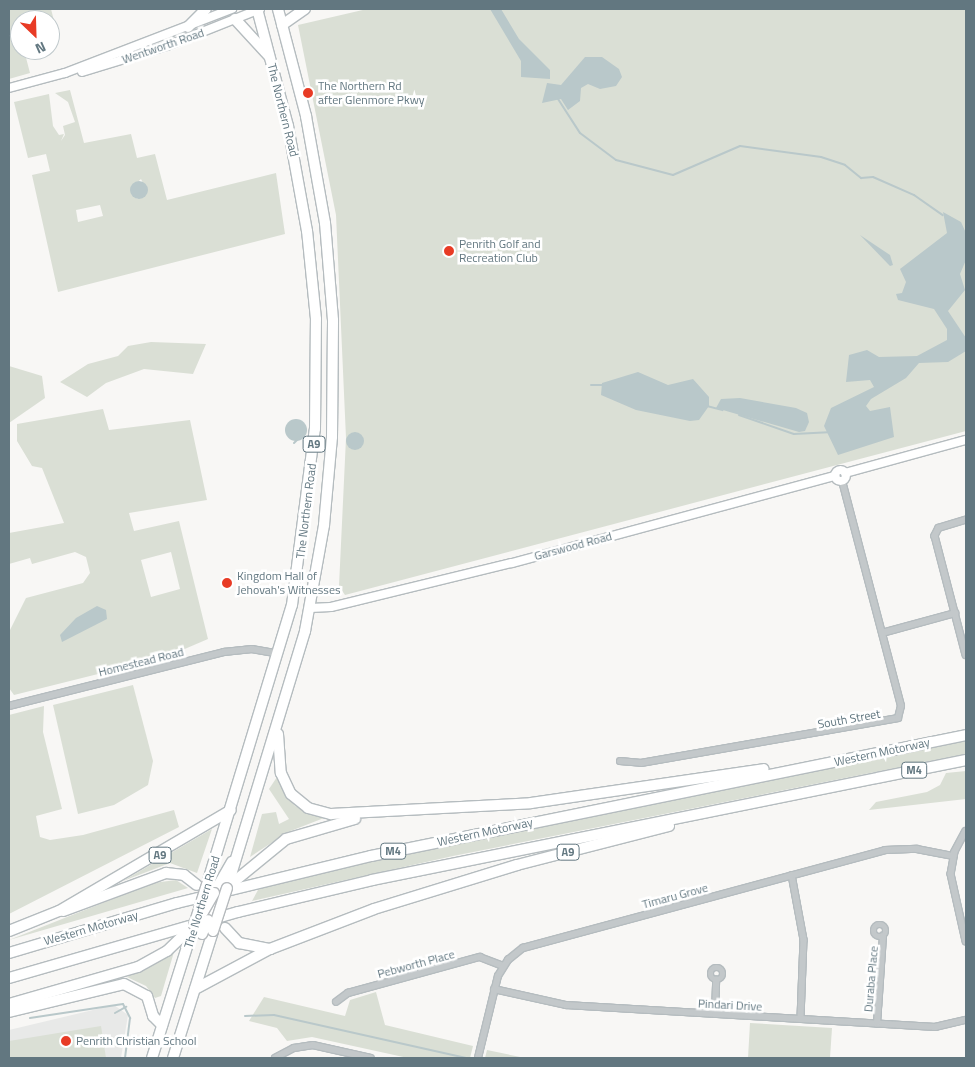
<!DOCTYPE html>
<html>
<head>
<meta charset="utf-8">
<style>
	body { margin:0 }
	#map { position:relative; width:975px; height:1067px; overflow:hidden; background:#f8f7f5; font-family:"Titillium Web",sans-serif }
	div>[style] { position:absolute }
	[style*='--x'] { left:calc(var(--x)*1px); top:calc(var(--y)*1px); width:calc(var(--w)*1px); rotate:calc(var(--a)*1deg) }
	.built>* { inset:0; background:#e8e9e8 }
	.green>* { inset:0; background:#dadfd5 }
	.water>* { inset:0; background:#b9c8ca }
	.round { border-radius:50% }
	.stream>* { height:2px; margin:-1px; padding:0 1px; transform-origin:1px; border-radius:1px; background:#b9c8ca }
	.roads { filter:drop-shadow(1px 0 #b5bcbf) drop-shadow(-1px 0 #b5bcbf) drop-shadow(0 1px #b5bcbf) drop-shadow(0 -1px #b5bcbf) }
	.street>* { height:5.5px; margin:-2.75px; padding:0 2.75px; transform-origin:2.75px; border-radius:2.75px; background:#c3c8ca }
	.street>.ring { margin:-2.75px; padding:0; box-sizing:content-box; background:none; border:5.5px solid #c3c8ca; border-radius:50% }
	.secondary>* { height:8px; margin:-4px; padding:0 4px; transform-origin:4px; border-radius:4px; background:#fff }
	.secondary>.ring { margin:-4px; padding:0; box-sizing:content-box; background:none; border:8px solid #fff; border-radius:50% }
	.highway>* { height:10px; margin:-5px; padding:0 5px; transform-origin:5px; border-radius:5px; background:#fff }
	.bridges { filter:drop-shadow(1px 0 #b6babd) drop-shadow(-1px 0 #b6babd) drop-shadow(0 1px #b6babd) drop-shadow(0 -1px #b6babd) }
	.highway-bridge>* { height:10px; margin:-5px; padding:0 5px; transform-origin:5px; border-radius:5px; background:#fff }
	.dots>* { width:14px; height:14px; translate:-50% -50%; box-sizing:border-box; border:2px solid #fff; border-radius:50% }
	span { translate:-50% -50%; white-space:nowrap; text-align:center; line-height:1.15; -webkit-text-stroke:5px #fff; paint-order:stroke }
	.shield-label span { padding:1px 4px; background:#fff; border:1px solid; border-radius:4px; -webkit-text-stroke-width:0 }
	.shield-label { font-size:11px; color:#627780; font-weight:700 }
	.street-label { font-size:12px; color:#627780 }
	.poi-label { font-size:12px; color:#627780 }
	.left { translate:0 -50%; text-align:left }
	.frame { position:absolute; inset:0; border:10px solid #627780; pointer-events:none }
	.north { position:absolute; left:10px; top:10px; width:50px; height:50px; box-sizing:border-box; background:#fff; border:1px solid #c0c9cc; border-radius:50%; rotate:156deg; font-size:14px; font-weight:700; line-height:20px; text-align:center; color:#627780 }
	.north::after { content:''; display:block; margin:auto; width:18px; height:22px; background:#e83b25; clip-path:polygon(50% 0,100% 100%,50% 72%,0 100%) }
</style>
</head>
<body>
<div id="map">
	<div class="built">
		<div style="clip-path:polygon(114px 1005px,128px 1015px,121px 1058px,9px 1058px,9px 1030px)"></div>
	</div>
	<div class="green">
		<div style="clip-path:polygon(9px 9px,51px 9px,59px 40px,50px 42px,50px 20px,20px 20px,20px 50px,24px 50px,30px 73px,9px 79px)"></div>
		<div style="clip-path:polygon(367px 9px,966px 9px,966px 431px,345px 595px,339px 586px,346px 438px,336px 215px,298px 25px)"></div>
		<div style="clip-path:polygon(evenodd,70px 90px,84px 143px,131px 134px,137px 158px,155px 154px,167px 200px,276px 173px,285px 234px,58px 292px,32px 175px,50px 171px,46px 154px,28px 158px,14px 102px,49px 94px,53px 126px,59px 135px,64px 134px,61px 141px,65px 135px,63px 126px,75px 122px,68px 102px,55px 93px,70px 90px,141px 179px,146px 189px,137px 199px,132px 187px,141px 179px,70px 90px,100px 205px,103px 216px,78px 222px,76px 210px,100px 205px)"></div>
		<div style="clip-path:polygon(151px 342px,206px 344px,193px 374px,144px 369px,106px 383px,87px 397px,60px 382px,88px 364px,118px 356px,128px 346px)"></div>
		<div style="clip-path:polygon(9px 366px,42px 376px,45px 398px,9px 423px)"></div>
		<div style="clip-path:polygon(evenodd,103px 409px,109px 430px,190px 420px,207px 500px,129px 513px,134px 531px,179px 521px,208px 639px,166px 657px,14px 695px,9px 688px,9px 632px,26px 598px,83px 583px,90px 573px,86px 557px,75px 552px,32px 564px,30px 558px,9px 564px,9px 533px,64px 523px,42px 468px,32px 466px,17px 441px,17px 424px,103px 409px,171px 552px,180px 589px,151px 597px,141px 560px,171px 552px)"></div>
		<div style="clip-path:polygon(133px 685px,153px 761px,148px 785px,114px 805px,78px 814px,53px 705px)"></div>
		<div style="clip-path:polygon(44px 706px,43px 732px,62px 809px,36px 816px,40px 837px,50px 840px,83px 835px,174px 810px,179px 827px,9px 914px,9px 715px)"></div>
		<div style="clip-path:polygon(966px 741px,966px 754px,453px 856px,252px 901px,258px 890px,271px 884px,380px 858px)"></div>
		<div style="clip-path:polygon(966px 771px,966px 799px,869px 810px,876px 802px,927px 792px,940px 785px,946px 773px)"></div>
		<div style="clip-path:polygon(277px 777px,295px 806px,324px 818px,288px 832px,250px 857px,262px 814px,276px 812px,279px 824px,289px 819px,269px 789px)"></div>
		<div style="clip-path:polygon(212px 829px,197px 873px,170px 863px,123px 881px)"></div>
		<div style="clip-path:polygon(176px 880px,188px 888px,9px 940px,153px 883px)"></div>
		<div style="clip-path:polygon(174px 952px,161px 996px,155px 998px,146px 986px,127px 977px)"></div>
		<div style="clip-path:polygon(376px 992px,385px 1025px,473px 1046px,470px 1058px,408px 1058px,312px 1037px,287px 1041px,277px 1028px,249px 1021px,264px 997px,345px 1016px,350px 1000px)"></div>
		<div style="clip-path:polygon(750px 1023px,832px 1028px,830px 1058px,748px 1058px)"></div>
		<div style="clip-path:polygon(101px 1026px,106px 1058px,9px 1058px,9px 1041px)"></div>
		<div style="clip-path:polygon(487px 1050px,525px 1058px,485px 1058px)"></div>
	</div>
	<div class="water">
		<div style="clip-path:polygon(490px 9px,501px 9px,519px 39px,550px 70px,550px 79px,521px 77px,521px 61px)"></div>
		<div style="clip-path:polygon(585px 57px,602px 57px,619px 69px,622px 77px,616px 86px,600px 89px,588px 84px,581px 88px,580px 101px,568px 110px,561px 99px,542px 103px,547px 83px,561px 85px)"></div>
		<div class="round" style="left:130px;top:181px;width:18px;height:18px"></div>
		<div style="clip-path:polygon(943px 212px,961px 222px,966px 233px,966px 260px,960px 274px,965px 290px,948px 311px,966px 338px,966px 351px,948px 362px,919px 363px,906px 378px,871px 399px,866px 406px,870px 411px,890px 407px,894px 437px,838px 455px,824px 426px,831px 408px,874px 387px,870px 380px,846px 382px,849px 355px,867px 350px,879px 357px,917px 356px,947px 340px,947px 329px,934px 309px,898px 300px,896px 294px,902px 293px,906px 282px,900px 269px,947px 233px)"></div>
		<div style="clip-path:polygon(860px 235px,890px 255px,893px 265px,890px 266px)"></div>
		<div style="clip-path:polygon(638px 372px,668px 385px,693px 379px,709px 397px,709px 406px,699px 420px,690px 421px,636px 410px,601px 395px,602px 383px)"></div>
		<div style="clip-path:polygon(740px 398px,796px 408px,807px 413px,809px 422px,805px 431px,799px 432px,716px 408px,721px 399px)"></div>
		<div class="round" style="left:285px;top:419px;width:22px;height:22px"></div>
		<div class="round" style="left:346px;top:432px;width:18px;height:18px"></div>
		<div style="clip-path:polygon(97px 606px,106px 610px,107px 619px,62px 642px,60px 635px,76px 618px)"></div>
	</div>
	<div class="stream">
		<div style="--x:558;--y:99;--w:40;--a:57.1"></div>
		<div style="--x:580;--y:133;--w:45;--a:36.9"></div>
		<div style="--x:616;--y:160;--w:59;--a:14.7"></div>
		<div style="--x:673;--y:175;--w:73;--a:-23.4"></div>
		<div style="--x:740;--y:146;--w:82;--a:7.7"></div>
		<div style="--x:821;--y:157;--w:25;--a:18"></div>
		<div style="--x:845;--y:165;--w:21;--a:39"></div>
		<div style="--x:861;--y:178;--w:12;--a:-5"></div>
		<div style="--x:873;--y:177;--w:45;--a:23.7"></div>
		<div style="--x:914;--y:195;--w:35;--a:35"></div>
		<div style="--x:591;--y:385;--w:11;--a:0"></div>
		<div style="--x:707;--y:406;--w:16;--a:15"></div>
		<div style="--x:739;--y:415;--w:58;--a:19.1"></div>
		<div style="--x:794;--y:434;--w:34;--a:-3"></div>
		<div style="--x:294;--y:443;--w:11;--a:-45"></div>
		<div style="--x:115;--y:1013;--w:13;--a:-29"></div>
		<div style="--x:245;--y:1016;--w:29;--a:-2"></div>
		<div style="--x:274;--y:1015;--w:198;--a:12.6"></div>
		<div style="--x:30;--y:1018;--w:94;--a:-8.6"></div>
		<div style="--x:123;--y:1004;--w:16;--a:63"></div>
		<div style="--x:130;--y:1018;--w:40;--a:97.1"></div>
	</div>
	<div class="roads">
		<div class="street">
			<div style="--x:966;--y:520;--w:28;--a:163"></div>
			<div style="--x:939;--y:528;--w:9;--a:117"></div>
			<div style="--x:935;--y:536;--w:123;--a:75.4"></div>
			<div style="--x:882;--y:633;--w:76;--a:-15.3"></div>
			<div style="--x:9;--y:706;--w:222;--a:-14.1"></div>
			<div style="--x:224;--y:652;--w:28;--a:-6"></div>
			<div style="--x:252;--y:649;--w:27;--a:10"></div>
			<div style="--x:620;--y:761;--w:21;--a:5"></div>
			<div style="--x:641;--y:763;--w:261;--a:-9.9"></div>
			<div style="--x:898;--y:718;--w:12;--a:-76"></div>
			<div style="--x:901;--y:706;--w:233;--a:-104.7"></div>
			<div style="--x:966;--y:831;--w:24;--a:118"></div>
			<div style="--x:955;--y:852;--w:22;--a:100"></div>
			<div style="--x:951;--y:874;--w:69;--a:77.4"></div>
			<div style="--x:792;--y:875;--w:66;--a:79.5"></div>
			<div style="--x:804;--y:940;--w:79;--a:92.2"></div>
			<div class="ring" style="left:874px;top:925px;width:6.5px;height:6.5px"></div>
			<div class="ring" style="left:711px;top:968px;width:6.5px;height:6.5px"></div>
			<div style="--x:494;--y:989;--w:74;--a:12.5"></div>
			<div style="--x:566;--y:1005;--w:370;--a:3.4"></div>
			<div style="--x:935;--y:1027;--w:32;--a:-13"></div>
			<div style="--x:336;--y:1002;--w:15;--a:-37"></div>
			<div style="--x:348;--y:993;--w:137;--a:-15.3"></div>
			<div style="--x:480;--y:957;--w:25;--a:21"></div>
			<div style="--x:715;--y:1014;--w:34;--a:-88"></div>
			<div style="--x:877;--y:1024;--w:88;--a:-86.1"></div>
			<div style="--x:275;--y:1058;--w:21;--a:-28"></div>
			<div style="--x:294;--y:1048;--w:19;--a:-9"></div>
			<div style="--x:313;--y:1045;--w:59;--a:12.6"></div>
			<div style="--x:478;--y:1058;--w:84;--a:-76.3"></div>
			<div style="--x:498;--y:976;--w:19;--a:-58"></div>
			<div style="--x:508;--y:960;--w:19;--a:-39"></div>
			<div style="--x:523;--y:948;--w:375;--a:-15.1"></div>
			<div style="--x:885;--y:850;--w:32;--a:-2"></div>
			<div style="--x:917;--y:849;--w:37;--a:11"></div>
		</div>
		<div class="secondary">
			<div style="--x:82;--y:72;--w:89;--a:-17"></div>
			<div style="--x:167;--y:46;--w:100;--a:-21.7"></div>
			<div style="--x:9;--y:88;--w:58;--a:-15"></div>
			<div style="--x:65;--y:73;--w:179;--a:-21"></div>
			<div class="ring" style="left:834.5px;top:469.5px;width:3px;height:3px"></div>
			<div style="--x:845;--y:473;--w:125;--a:-15.3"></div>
			<div style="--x:310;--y:608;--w:21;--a:-3"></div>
			<div style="--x:331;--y:607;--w:186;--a:-13.7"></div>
			<div style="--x:512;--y:563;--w:335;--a:-15.1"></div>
		</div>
		<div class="highway">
			<div style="--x:235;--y:19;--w:50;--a:47.4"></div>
			<div style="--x:282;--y:25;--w:28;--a:-35"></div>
			<div style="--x:188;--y:27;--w:25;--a:-45"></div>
			<div style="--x:278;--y:734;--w:39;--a:86"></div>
			<div style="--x:281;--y:773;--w:23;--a:65"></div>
			<div style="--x:291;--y:794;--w:22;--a:39"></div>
			<div style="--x:308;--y:808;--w:24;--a:15"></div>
			<div style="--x:331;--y:814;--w:200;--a:-3.1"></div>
			<div style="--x:531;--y:803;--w:235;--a:-8.3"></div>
			<div style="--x:208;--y:881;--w:288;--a:-73.1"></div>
			<div style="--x:292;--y:605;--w:177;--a:-82.6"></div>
			<div style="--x:315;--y:429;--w:110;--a:-89.5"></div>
			<div style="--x:316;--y:319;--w:88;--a:-95.8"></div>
			<div style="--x:307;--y:231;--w:107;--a:-100.3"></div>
			<div style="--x:288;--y:126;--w:121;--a:-104.8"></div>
			<div style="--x:230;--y:885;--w:72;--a:-39.4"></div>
			<div style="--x:286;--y:839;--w:72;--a:-16.2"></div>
			<div style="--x:227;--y:888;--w:269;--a:-73.1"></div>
			<div style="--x:305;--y:631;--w:108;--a:-79.8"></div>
			<div style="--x:324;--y:525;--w:88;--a:-84.8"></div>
			<div style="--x:332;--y:437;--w:117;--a:-89.5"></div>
			<div style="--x:333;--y:320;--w:97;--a:-94.7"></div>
			<div style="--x:325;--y:223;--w:109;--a:-100.1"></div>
			<div style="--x:306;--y:116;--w:111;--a:-104.7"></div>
			<div style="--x:214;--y:893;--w:36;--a:-60"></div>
			<div style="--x:63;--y:911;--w:110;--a:-20.3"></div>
			<div style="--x:166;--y:873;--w:18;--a:6"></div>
			<div style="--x:184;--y:875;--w:16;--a:38"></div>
			<div style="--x:208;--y:920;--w:17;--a:-62"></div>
			<div style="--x:225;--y:928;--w:21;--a:47"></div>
			<div style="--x:239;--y:943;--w:32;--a:11"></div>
			<div style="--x:9;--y:931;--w:54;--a:-21.8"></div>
			<div style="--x:59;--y:911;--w:199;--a:-30.4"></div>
			<div style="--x:9;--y:953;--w:175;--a:-16.6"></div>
			<div style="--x:177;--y:903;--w:200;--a:-13.6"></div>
			<div style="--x:371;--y:856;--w:607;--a:-11.49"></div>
			<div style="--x:9;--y:978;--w:238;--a:-16.1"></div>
			<div style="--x:238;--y:912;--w:138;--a:-13.4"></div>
			<div style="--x:372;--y:880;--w:606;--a:-11.42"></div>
			<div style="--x:195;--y:989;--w:85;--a:-28.1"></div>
			<div style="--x:270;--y:949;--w:111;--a:-21"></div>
			<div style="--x:374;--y:909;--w:150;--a:-17.1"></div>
			<div style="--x:517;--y:865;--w:157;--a:-14.4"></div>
			<div style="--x:9;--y:1004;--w:134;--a:-16"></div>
			<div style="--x:138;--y:967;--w:33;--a:-29"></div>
			<div style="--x:167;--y:951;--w:37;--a:-44"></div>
			<div style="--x:9;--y:1012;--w:118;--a:-13.7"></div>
			<div style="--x:124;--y:984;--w:26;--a:28"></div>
			<div style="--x:147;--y:996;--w:21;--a:73"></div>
			<div style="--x:153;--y:1016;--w:13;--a:45"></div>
			<div style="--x:152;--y:1058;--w:136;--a:-72.5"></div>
			<div style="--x:173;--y:1058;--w:133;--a:-72.5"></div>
		</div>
	</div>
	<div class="bridges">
		<div class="highway-bridge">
			<div style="--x:203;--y:912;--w:22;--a:-60"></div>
			<div style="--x:194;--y:925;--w:46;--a:-72.3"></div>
			<div style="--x:213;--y:931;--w:45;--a:-72"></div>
			<div style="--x:202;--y:934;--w:15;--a:-67"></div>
		</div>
	</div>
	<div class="dots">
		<div style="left:308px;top:93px;background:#e83b25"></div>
		<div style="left:449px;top:251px;background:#e83b25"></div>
		<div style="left:227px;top:583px;background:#e83b25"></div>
		<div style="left:66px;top:1041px;background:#e83b25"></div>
	</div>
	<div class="shield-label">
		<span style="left:314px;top:444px">A9</span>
		<span style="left:914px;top:770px">M4</span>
		<span style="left:393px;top:851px">M4</span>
		<span style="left:568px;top:852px">A9</span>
		<span style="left:160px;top:855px">A9</span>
	</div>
	<div class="street-label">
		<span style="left:163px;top:46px;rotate:-19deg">Wentworth Road</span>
		<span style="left:283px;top:110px;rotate:76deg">The Northern Road</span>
		<span style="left:306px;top:511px;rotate:-83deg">The Northern Road</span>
		<span style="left:573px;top:546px;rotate:-15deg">Garswood Road</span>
		<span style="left:141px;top:662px;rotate:-14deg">Homestead Road</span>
		<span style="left:849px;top:719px;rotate:-10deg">South Street</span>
		<span style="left:882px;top:752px;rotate:-12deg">Western Motorway</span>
		<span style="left:485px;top:832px;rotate:-12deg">Western Motorway</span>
		<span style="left:675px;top:896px;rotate:-15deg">Timaru Grove</span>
		<span style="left:202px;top:902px;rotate:-73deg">The Northern Road</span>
		<span style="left:91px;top:928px;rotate:-16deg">Western Motorway</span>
		<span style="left:416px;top:964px;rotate:-15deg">Pebworth Place</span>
		<span style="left:871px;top:979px;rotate:-85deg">Duraba Place</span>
		<span style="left:730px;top:1005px;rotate:3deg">Pindari Drive</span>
	</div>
	<div class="poi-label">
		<span class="left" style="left:318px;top:93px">The Northern Rd<br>after Glenmore Pkwy</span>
		<span class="left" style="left:459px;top:251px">Penrith Golf and<br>Recreation Club</span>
		<span class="left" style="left:237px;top:583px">Kingdom Hall of<br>Jehovah's Witnesses</span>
		<span class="left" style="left:76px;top:1041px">Penrith Christian School</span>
	</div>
	<div class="frame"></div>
	<div class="north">N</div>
</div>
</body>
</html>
